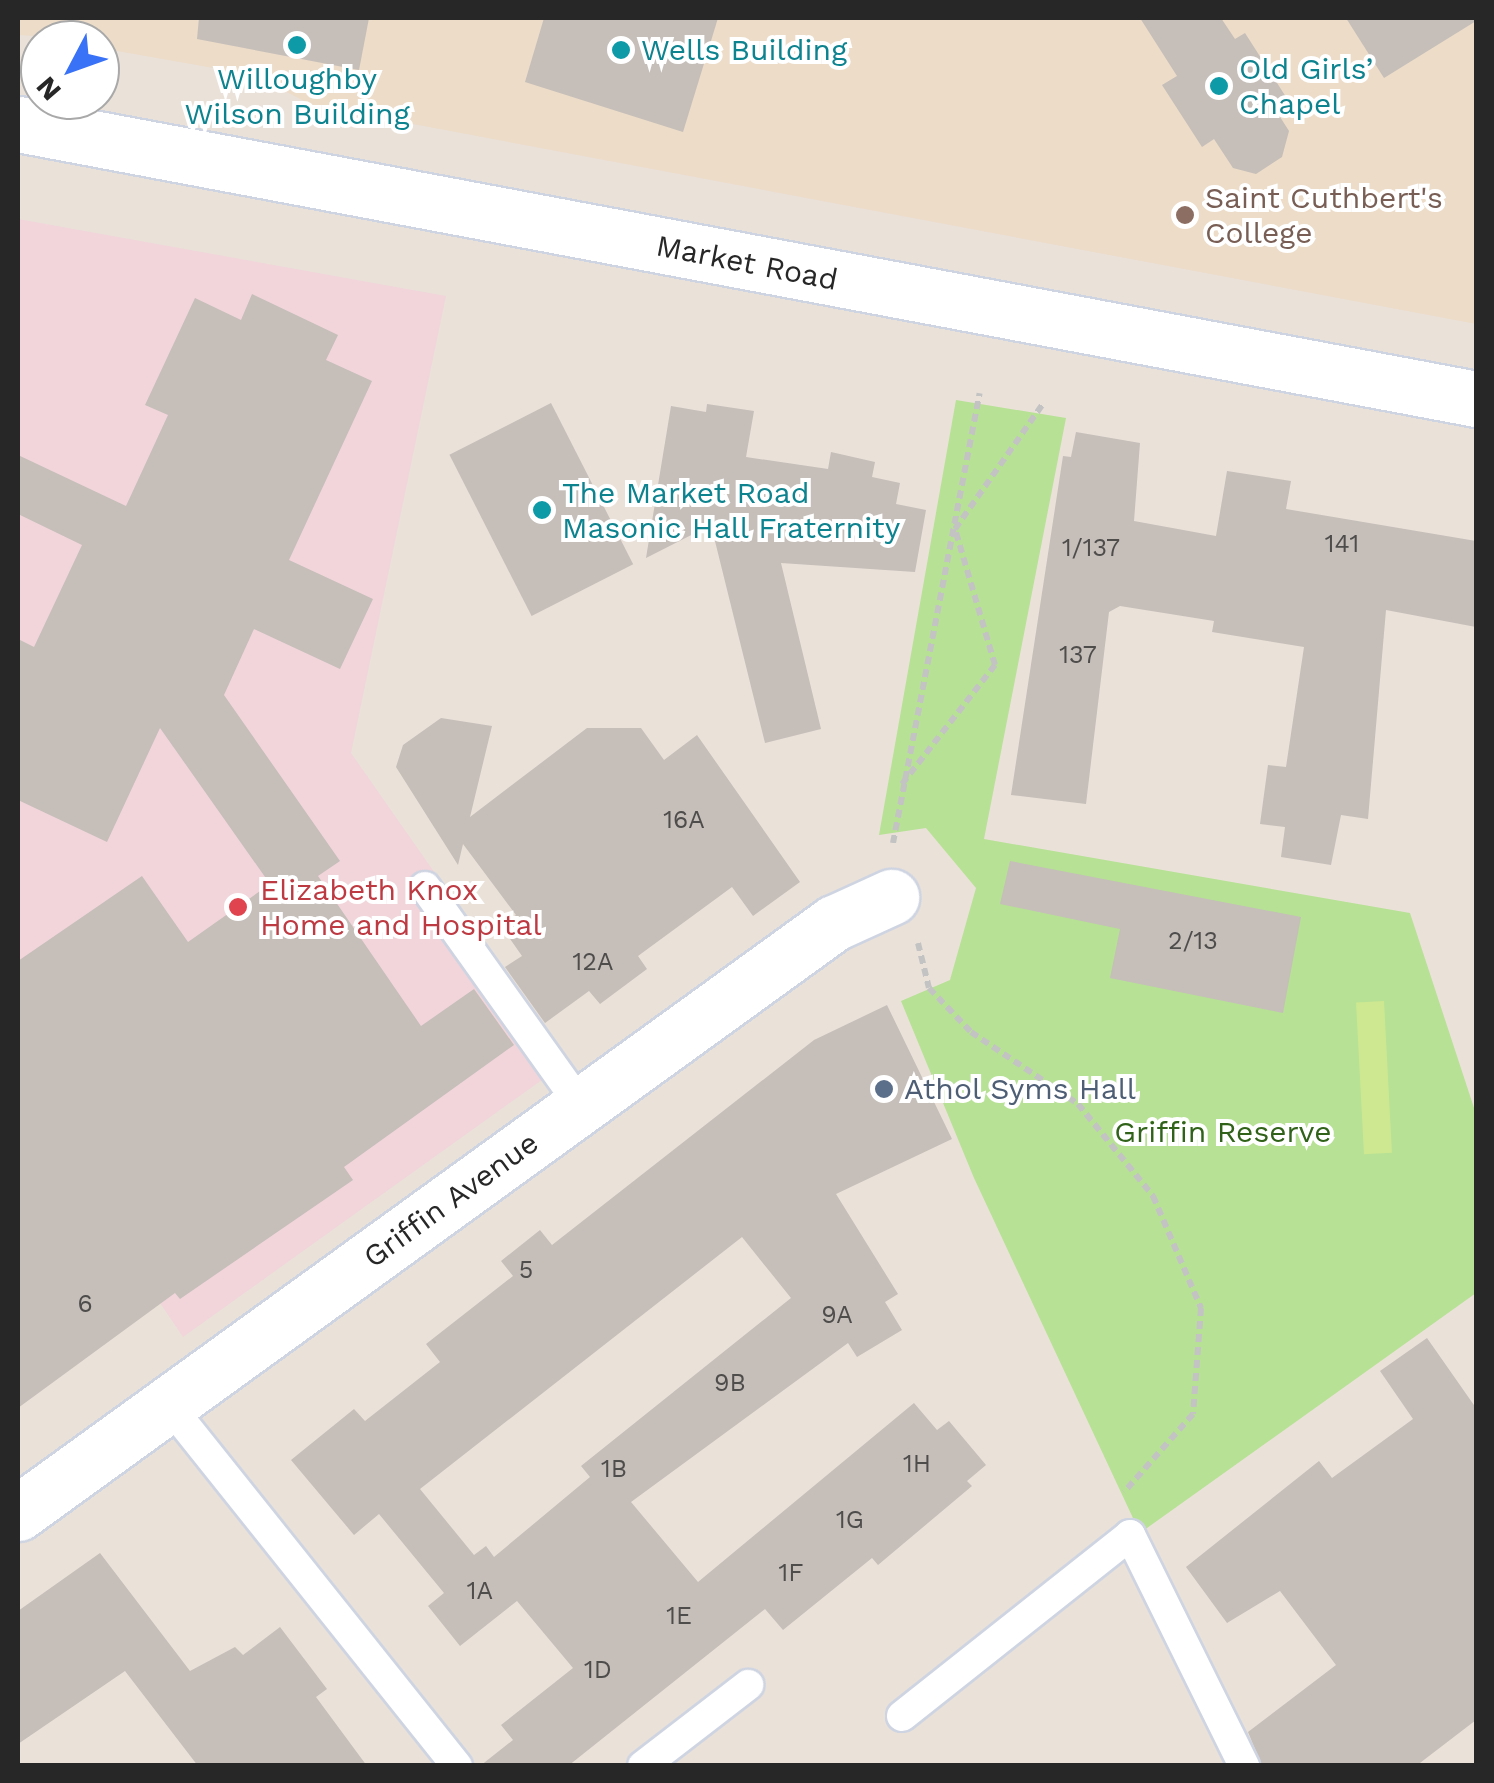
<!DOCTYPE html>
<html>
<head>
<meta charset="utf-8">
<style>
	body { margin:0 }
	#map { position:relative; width:1494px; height:1783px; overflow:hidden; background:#eae1d9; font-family:"Work Sans",sans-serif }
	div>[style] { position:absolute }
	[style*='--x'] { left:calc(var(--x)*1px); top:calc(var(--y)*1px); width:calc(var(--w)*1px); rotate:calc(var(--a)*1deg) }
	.education>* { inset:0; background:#ecdcc8 }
	.medical>* { inset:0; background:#f1d5da }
	.green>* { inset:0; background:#b7e195 }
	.pitch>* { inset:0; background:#cde890; transform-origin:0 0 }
	.building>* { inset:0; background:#c5beb9; transform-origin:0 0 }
	.path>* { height:6px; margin-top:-3px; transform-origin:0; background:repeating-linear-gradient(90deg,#c3c3c3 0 8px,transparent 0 13px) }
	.roads { filter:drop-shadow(2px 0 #ced4e1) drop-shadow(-2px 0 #ced4e1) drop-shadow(0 2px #ced4e1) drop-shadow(0 -2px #ced4e1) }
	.service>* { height:30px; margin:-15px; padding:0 15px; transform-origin:15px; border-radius:15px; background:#fff }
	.minor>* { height:55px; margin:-27.5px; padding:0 27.5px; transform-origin:27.5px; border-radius:27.5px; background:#fff }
	.secondary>* { height:55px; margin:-27.5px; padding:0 27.5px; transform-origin:27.5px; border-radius:27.5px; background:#fff }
	.dots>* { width:28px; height:28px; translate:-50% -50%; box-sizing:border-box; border:5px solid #fff; border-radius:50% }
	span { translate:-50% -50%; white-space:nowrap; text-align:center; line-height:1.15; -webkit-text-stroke:8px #fff; paint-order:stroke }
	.number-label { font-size:25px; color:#4e4d4c }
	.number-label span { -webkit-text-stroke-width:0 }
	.culture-label { font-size:30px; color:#0d838f }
	.left { translate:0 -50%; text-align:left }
	.education-label { font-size:30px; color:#785e54 }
	.street-label { font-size:30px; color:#272727 }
	.health-label { font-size:30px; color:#be3a42 }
	.service-label { font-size:30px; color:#4e5e75 }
	.park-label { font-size:30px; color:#31621a }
	.frame { position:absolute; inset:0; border:20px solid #272727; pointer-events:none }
	.north { position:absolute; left:20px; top:20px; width:100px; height:100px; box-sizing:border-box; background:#fff; border:2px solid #a9a9a9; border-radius:50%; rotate:229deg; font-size:28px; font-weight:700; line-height:40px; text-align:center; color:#272727 }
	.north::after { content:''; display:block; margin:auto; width:35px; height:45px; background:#3971f7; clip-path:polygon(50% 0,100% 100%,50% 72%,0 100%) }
</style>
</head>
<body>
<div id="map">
	<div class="education">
		<div style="clip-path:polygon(18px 18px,1476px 18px,1476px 324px,312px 105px,253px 75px,100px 48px,100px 40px,18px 35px)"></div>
	</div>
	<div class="medical">
		<div style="clip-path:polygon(18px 219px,446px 296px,351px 753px,567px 1062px,183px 1337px,18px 1092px)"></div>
	</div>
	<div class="green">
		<div style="clip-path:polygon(956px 400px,1066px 418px,984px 839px,1410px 913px,1476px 1114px,1476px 1293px,1140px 1533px,974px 1178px,901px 1001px,950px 980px,976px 888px,926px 828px,879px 835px)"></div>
	</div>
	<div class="pitch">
		<div style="left:1384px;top:1001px;width:152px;height:28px;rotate:87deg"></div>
	</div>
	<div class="building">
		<div style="clip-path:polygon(199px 18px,369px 18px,359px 70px,197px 39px)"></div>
		<div style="clip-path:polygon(544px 18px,718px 18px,683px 132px,525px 82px)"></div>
		<div style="clip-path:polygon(1140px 18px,1221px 18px,1235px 39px,1245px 33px,1286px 97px,1273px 106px,1289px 131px,1282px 157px,1256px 174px,1233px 168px,1214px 139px,1202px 147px,1162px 85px,1177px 76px)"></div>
		<div style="clip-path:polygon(1346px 18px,1476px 18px,1476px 21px,1384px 78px)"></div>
		<div style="clip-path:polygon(252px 294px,338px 335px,326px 360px,372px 381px,289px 560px,373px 599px,340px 669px,254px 629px,224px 695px,340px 861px,318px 876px,421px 1026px,474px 989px,514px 1045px,344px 1167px,353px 1180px,180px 1299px,175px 1293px,18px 1408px,18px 961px,142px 876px,188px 942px,270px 884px,160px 728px,107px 842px,18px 800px,18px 639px,34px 647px,82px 545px,18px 514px,18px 455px,126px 506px,168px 415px,145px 405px,195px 298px,241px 320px)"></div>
		<div style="left:551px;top:403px;width:181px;height:114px;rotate:63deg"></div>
		<div style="clip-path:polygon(707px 404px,754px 411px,746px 457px,828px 469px,831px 452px,875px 462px,872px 477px,900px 483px,896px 504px,926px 510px,915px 572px,781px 563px,821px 729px,765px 743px,711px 525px,646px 558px,671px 406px,706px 412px)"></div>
		<div style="clip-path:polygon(1076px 432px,1140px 443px,1134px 521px,1216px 536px,1227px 471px,1291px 481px,1286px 509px,1476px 541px,1476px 627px,1386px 610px,1368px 819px,1341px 815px,1331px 865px,1281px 857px,1285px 827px,1260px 824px,1268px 765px,1286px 767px,1304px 647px,1212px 632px,1214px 621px,1120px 606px,1109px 612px,1086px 804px,1011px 795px,1063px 456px,1071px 457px)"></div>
		<div style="clip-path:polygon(441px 718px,492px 726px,470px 817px,587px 728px,641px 728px,664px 760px,697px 735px,800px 882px,753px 916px,732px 887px,638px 956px,647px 969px,600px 1004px,589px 991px,545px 1023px,505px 967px,522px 956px,501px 926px,516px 915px,463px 844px,458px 865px,396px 767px,403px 745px)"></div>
		<div style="clip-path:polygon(1010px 861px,1301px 917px,1283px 1013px,1110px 978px,1120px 929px,1000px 904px)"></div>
		<div style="clip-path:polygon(evenodd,887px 1005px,952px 1139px,836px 1194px,898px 1294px,885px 1302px,902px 1330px,857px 1357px,848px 1343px,631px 1502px,698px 1582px,914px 1403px,937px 1430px,949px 1421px,986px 1465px,967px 1481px,972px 1486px,878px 1565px,872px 1558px,783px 1630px,765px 1609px,568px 1766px,480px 1766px,513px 1740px,501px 1725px,573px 1668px,517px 1601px,460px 1646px,428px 1606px,444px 1593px,379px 1514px,354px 1535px,291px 1460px,354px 1409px,365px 1421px,440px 1362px,426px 1344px,513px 1276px,501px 1261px,540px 1230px,552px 1245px,814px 1040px,887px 1005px,742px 1237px,791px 1298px,581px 1466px,590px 1477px,494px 1557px,486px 1546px,474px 1555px,420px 1489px,742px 1237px)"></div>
		<div style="clip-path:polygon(1427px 1338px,1476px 1408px,1476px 1720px,1416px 1766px,1262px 1766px,1248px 1732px,1336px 1665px,1280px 1591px,1227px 1623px,1186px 1567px,1319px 1461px,1332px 1478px,1413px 1419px,1380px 1371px)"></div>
		<div style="clip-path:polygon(100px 1553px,190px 1671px,235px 1647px,243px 1655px,280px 1627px,327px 1689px,316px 1697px,367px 1766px,198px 1766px,125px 1671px,18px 1744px,18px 1611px)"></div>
	</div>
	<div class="path">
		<div style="--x:902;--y:784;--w:151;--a:-52"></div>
		<div style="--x:995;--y:665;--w:142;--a:-106.4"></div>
		<div style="--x:955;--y:529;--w:153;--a:-54.9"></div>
		<div style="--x:893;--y:843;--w:458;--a:-79.1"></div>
		<div style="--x:918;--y:943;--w:46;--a:76.3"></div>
		<div style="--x:929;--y:988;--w:61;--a:46.3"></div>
		<div style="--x:971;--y:1032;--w:129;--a:33.9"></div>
		<div style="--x:1078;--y:1104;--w:119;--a:50.8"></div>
		<div style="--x:1153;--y:1196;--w:122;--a:66.8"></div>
		<div style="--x:1201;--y:1308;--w:106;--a:94.3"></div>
		<div style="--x:1193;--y:1414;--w:104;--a:131.5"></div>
	</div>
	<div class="roads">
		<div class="service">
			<div style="--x:425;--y:887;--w:269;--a:54.5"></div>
			<div style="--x:168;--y:1404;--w:463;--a:51.4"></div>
			<div style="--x:902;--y:1716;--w:291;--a:-38.4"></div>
			<div style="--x:1130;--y:1535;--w:258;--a:63.7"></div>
			<div style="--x:643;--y:1766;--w:133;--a:-37.6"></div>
		</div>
		<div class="minor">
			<div style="--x:18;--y:1513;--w:1007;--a:-35.87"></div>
			<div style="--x:834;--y:923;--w:63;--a:-24.5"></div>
		</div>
		<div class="secondary">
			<div style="--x:18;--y:124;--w:1484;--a:10.68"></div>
		</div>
	</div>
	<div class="dots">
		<div style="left:297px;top:45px;background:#0f9aa8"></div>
		<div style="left:621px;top:50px;background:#0f9aa8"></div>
		<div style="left:1219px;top:86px;background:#0f9aa8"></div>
		<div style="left:1185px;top:215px;background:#8d6e63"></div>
		<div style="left:542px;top:510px;background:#0f9aa8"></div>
		<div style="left:238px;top:907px;background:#e0444e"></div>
		<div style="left:884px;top:1089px;background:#5c6f8a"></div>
	</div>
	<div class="number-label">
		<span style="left:1342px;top:544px">141</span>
		<span style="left:1091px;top:548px">1/137</span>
		<span style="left:1078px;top:655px">137</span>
		<span style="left:684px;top:820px">16A</span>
		<span style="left:1193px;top:941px">2/13</span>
		<span style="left:593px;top:962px">12A</span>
		<span style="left:526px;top:1270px">5</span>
		<span style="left:85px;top:1304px">6</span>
		<span style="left:837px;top:1315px">9A</span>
		<span style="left:730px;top:1383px">9B</span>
		<span style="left:917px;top:1464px">1H</span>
		<span style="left:614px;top:1469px">1B</span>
		<span style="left:850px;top:1520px">1G</span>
		<span style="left:791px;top:1573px">1F</span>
		<span style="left:480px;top:1591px">1A</span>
		<span style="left:679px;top:1616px">1E</span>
		<span style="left:598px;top:1670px">1D</span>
	</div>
	<div class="culture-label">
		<span class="left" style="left:641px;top:50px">Wells Building</span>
		<span class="left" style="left:1239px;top:86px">Old Girls’<br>Chapel</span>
		<span style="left:297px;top:96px">Willoughby<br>Wilson Building</span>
		<span class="left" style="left:562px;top:510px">The Market Road<br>Masonic Hall Fraternity</span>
	</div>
	<div class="education-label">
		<span class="left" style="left:1205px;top:215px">Saint Cuthbert's<br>College</span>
	</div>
	<div class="street-label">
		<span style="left:747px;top:263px;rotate:11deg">Market Road</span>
		<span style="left:451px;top:1200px;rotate:-36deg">Griffin Avenue</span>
	</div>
	<div class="health-label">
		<span class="left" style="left:260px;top:907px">Elizabeth Knox<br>Home and Hospital</span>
	</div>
	<div class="service-label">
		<span class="left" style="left:904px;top:1089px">Athol Syms Hall</span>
	</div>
	<div class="park-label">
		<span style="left:1223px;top:1132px">Griffin Reserve</span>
	</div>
	<div class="frame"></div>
	<div class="north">N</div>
</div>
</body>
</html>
